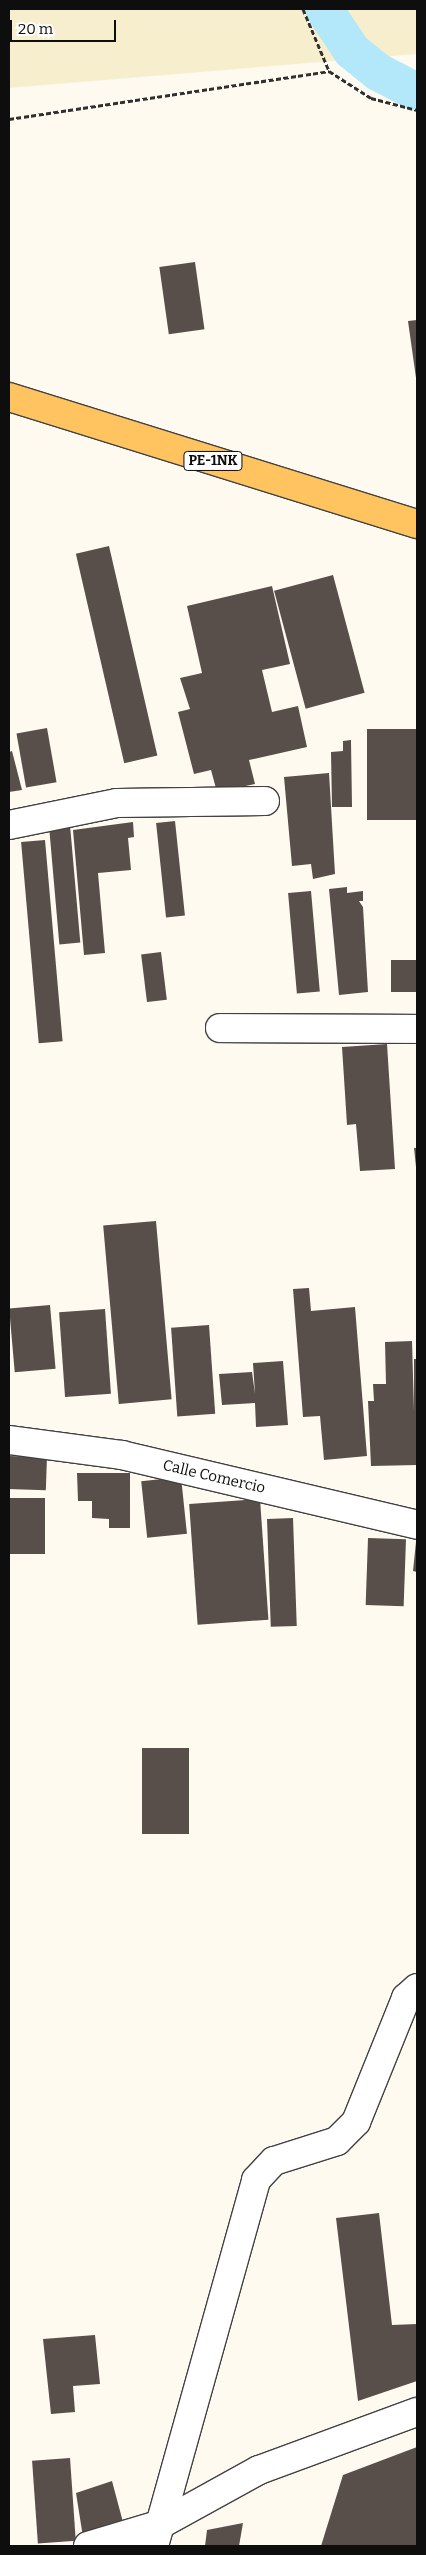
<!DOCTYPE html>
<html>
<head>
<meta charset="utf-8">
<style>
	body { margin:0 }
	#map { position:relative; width:426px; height:2555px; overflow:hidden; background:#fffaf0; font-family:Bitter,serif }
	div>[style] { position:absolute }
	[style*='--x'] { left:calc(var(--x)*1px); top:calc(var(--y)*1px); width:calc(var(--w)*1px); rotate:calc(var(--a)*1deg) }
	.farmland>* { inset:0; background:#f7eece }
	.canal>* { height:38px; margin:-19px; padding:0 19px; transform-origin:19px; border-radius:19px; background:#b2e8f9 }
	.building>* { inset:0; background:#584e4a; transform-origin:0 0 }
	.path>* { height:3px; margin-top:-1.5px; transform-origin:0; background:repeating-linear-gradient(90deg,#303030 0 5px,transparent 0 7.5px) }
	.roads { filter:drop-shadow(1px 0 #414141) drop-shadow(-1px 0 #414141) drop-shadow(0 1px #414141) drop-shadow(0 -1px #414141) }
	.minor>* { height:28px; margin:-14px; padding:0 14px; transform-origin:14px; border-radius:14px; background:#fff }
	.tertiary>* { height:28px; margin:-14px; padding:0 14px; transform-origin:14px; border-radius:14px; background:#fff }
	.primary>* { height:28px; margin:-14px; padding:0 14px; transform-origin:14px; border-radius:14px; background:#ffc460 }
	span { translate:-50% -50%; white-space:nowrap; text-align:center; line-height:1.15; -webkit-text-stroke:5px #fff; paint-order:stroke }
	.shield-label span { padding:1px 4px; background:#fff; border:1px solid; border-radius:4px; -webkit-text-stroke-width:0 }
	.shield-label { font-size:14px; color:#0e0e0e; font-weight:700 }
	.street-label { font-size:15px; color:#0e0e0e }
	.frame { position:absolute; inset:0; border:10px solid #0e0e0e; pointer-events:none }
	.scale { position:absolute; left:10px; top:20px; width:106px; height:22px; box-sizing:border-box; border:2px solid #0e0e0e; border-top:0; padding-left:6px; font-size:15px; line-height:18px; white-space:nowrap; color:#0e0e0e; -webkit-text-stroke:4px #fff; paint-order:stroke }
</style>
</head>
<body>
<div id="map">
	<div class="farmland">
		<div style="clip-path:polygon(9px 9px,417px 9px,417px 54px,9px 88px)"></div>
	</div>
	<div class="canal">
		<div style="--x:324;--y:9;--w:50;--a:56.3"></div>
		<div style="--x:352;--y:51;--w:33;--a:39"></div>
		<div style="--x:378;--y:72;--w:44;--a:27.1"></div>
	</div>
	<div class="building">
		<div style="left:195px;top:262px;width:68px;height:36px;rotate:82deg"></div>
		<div style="clip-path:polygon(417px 320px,417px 378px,416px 378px,408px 321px)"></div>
		<div style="left:109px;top:546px;width:215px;height:34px;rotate:77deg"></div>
		<div style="left:333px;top:575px;width:122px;height:61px;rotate:75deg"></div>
		<div style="clip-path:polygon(272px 586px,290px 664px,262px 670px,272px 712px,298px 706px,307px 747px,249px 760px,255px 784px,217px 792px,211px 770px,194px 774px,178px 712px,190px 709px,180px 678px,202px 673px,187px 606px)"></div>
		<div style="left:47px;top:728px;width:55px;height:31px;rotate:80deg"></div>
		<div style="left:417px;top:729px;width:91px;height:50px;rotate:90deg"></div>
		<div style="clip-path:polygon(351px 740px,352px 807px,332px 807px,331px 752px,343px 751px,343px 741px)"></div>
		<div style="clip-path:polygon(12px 751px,22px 790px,9px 792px,9px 752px)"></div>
		<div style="clip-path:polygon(329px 773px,335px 874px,313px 879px,311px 864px,292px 866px,284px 777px)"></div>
		<div style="left:175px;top:821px;width:95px;height:19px;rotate:84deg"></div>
		<div style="clip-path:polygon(133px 822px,134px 837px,128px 838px,131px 870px,98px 873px,105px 953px,84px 955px,73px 830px)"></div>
		<div style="left:70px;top:825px;width:118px;height:21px;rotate:85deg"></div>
		<div style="left:45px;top:840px;width:202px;height:24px;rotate:85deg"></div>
		<div style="clip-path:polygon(347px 887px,347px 893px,363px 891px,363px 901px,359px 901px,363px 907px,368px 992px,339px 995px,329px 889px)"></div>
		<div style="left:311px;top:891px;width:101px;height:23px;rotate:85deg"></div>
		<div style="left:161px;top:952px;width:48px;height:20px;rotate:83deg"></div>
		<div style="left:417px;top:960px;width:32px;height:26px;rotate:90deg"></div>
		<div style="clip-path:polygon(387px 1044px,395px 1169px,360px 1171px,356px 1124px,347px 1125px,342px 1047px)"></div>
		<div style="clip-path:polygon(414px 1148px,417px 1148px,417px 1167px,416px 1167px)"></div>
		<div style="left:156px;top:1221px;width:179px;height:53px;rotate:85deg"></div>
		<div style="clip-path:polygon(309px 1288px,311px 1311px,355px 1307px,367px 1456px,324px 1460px,320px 1416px,303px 1417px,293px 1289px)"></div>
		<div style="left:50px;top:1305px;width:64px;height:41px;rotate:85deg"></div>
		<div style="left:105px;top:1309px;width:85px;height:46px;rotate:86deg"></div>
		<div style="left:209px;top:1325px;width:89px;height:38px;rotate:86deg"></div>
		<div style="clip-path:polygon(412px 1341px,414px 1411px,414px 1359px,417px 1359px,417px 1465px,371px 1466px,368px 1401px,374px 1401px,373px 1384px,386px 1384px,385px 1342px)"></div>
		<div style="clip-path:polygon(283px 1361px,288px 1425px,256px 1427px,255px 1403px,222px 1405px,219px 1374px,252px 1372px,255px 1394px,253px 1363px)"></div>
		<div style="left:9px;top:1456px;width:38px;height:33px;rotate:2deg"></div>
		<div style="clip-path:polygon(77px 1473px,130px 1473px,130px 1528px,109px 1528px,109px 1519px,92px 1518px,92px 1501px,78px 1501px)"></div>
		<div style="left:181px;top:1477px;width:57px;height:40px;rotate:84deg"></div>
		<div style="left:9px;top:1498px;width:36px;height:56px"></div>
		<div style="left:260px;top:1499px;width:121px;height:71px;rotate:86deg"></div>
		<div style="left:293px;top:1518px;width:108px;height:26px;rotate:88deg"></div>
		<div style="left:368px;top:1538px;width:38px;height:67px;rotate:2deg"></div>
		<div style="clip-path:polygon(416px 1542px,417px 1542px,417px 1572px,413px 1571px)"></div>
		<div style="left:142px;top:1748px;width:47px;height:86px"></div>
		<div style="clip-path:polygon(379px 2213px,392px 2325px,417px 2324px,417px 2381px,358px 2401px,336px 2218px)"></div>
		<div style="clip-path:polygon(95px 2335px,100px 2384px,73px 2386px,75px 2412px,51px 2414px,43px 2339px)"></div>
		<div style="clip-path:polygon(417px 2447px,417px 2546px,321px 2546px,343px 2475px)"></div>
		<div style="left:70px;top:2458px;width:83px;height:38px;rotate:86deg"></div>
		<div style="clip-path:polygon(112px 2481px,124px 2526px,83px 2537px,76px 2493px)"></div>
		<div style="clip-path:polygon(243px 2523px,239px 2546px,205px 2546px,207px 2530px)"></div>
	</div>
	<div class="path">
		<div style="--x:303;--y:9;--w:67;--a:67.2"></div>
		<div style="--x:329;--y:71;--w:50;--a:32.7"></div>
		<div style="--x:371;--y:98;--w:48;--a:14.6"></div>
		<div style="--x:9;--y:119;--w:324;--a:-8.5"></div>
	</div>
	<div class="roads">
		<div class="minor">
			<div style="--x:9;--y:825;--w:110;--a:-11.5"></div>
			<div style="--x:117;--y:803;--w:148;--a:-0.8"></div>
			<div style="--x:220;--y:1028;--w:197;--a:0.3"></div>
			<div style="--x:88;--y:2546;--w:76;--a:-16.8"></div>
			<div style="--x:161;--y:2524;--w:112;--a:-28.9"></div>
			<div style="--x:259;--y:2470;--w:168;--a:-20.2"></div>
			<div style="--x:154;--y:2546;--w:380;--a:-74.4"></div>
			<div style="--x:256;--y:2180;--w:26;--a:-47"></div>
			<div style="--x:274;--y:2161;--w:66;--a:-17.6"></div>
			<div style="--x:337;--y:2141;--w:27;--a:-45"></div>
			<div style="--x:356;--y:2122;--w:134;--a:-68"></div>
			<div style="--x:406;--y:1998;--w:15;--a:-42"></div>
		</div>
		<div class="tertiary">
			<div style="--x:9;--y:1440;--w:114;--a:7.6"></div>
			<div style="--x:122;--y:1455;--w:303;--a:13.3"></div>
		</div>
		<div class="primary">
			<div style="--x:9;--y:397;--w:427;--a:17.3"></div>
		</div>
	</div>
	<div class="shield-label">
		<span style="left:213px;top:461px">PE-1NK</span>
	</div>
	<div class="street-label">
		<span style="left:214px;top:1477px;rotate:13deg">Calle Comercio</span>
	</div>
	<div class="frame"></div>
	<div class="scale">20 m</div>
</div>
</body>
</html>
